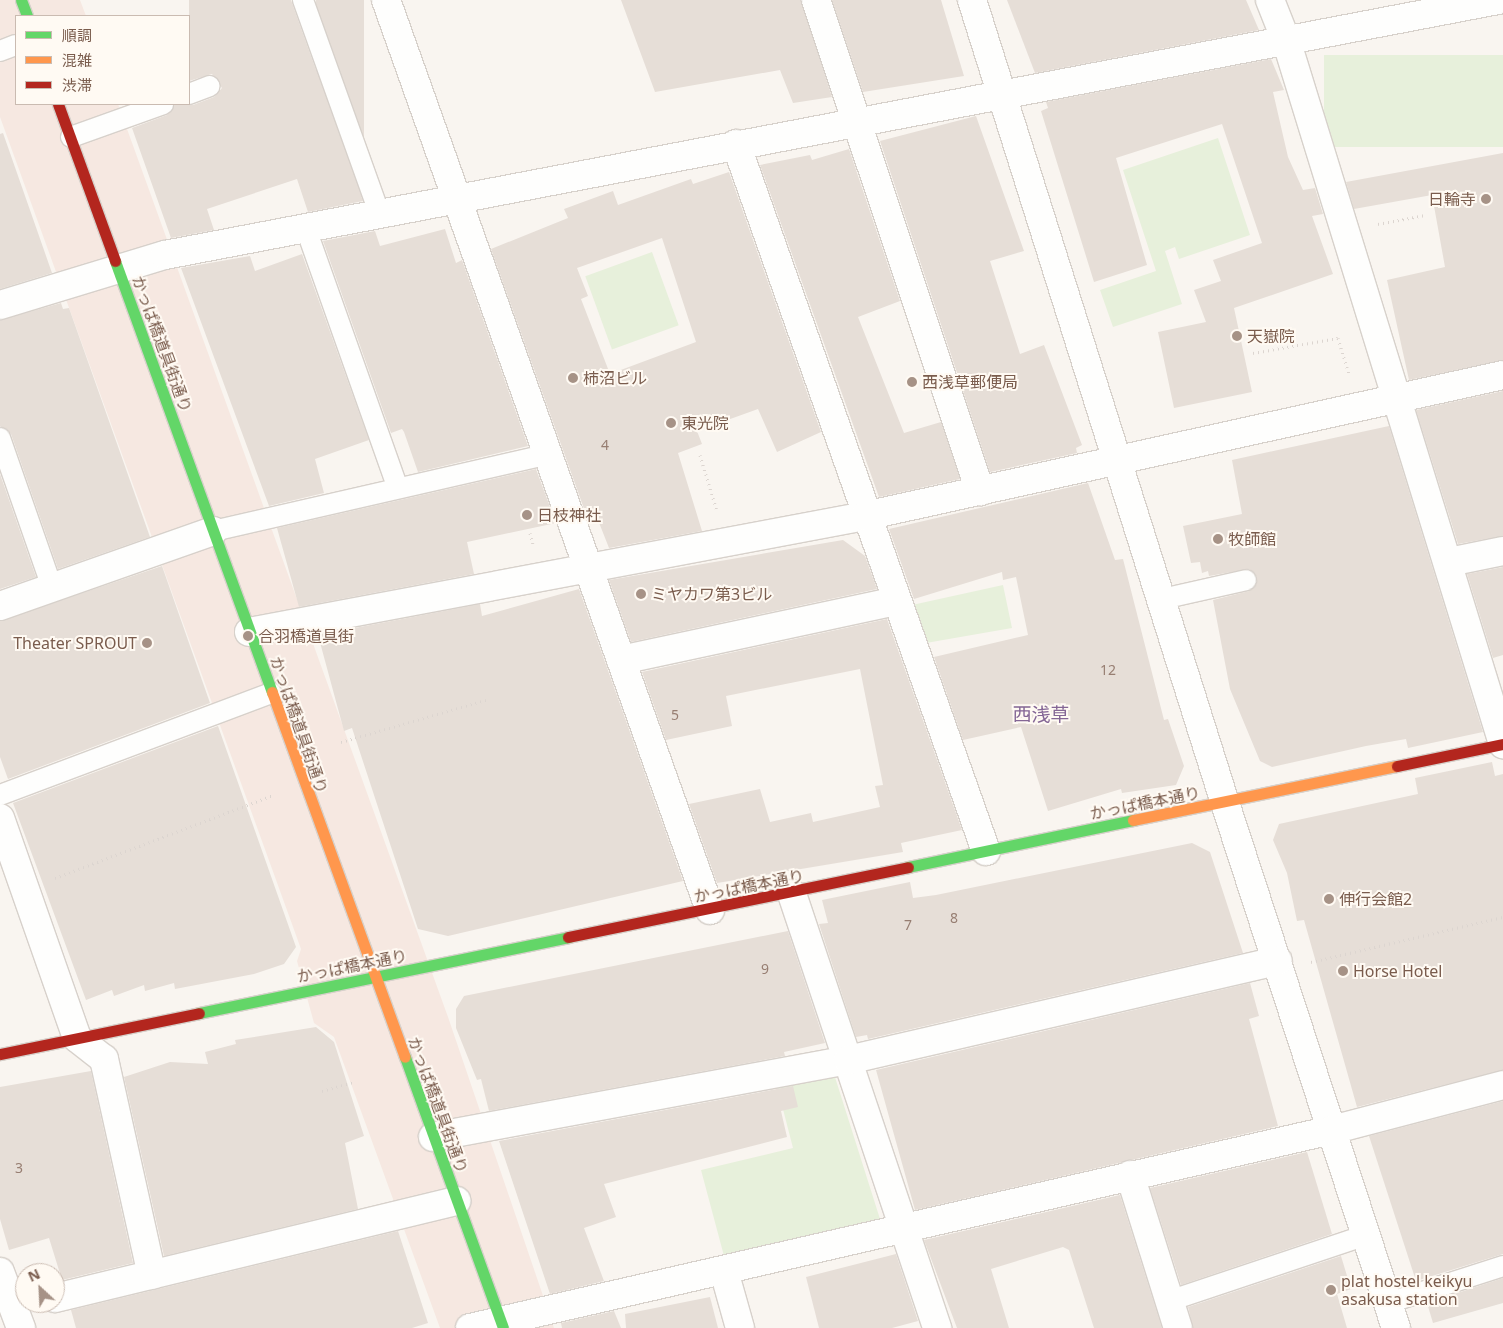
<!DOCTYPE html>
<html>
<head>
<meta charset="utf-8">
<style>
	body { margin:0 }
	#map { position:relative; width:1503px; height:1328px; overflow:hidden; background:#f9f5f0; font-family:"Noto Sans","Noto Sans JP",sans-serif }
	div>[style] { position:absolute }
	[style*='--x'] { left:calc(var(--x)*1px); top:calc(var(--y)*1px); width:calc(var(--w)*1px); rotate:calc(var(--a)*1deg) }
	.commercial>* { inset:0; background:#f6e8e1 }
	.green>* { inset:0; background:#e7f0db; transform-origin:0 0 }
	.building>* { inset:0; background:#e6ded7; transform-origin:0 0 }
	.path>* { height:3px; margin-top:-1.5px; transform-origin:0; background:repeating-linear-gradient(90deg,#dcd5d0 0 1px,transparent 0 5px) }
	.roads { filter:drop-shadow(1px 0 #d7d1cb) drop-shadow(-1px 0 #d7d1cb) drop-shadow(0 1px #d7d1cb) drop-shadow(0 -1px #d7d1cb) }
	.lane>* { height:20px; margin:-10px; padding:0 10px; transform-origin:10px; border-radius:10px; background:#fefefd }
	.street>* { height:28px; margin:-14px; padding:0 14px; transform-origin:14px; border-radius:14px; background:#fefefd }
	.fast>* { height:11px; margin:-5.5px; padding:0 5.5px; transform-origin:5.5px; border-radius:5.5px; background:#63d668 }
	.slow>* { height:11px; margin:-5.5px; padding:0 5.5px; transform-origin:5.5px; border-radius:5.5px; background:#ff974d }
	.jam>* { height:11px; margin:-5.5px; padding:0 5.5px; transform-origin:5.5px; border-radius:5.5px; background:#b3261e }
	.dots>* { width:14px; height:14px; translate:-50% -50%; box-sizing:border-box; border:2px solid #fffaf3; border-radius:50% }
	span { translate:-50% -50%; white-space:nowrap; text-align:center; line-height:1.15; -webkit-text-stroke:4px #fffaf3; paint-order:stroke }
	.number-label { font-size:14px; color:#977e72 }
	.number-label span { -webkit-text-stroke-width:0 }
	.poi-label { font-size:16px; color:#7a5c4d }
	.right { translate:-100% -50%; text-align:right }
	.left { translate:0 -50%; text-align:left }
	.street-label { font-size:16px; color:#7a5c4d }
	.quarter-label { font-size:19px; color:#846695 }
	.legend { position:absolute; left:15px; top:15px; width:175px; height:90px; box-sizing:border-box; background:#fffaf3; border:1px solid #cabbb1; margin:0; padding:6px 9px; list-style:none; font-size:15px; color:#7a5c4d }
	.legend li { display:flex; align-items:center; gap:10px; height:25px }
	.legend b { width:25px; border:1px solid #cabbb1 }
	.north { position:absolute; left:15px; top:1263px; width:50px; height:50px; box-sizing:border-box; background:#fffaf3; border:1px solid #cabbb1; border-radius:50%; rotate:335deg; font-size:14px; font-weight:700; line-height:20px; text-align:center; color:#7a5c4d }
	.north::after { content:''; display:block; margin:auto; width:18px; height:22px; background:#a69286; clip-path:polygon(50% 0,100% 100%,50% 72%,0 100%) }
</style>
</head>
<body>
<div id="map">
	<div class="commercial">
		<div style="clip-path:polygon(0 0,80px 0,86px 16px,16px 16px,16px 104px,118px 104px,448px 1017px,554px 1328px,440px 1328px,334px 1037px,314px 1023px,297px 961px,301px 949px,0 117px)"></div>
	</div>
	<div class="green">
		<div style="left:1503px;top:55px;width:92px;height:179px;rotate:90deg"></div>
		<div style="clip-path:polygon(1218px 138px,1250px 235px,1179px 259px,1175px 247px,1165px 251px,1182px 304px,1113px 327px,1100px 290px,1156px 271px,1123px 170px)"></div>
		<div style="left:652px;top:252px;width:78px;height:71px;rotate:70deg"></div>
		<div style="clip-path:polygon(1003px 585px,1012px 628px,926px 643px,912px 605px)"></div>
		<div style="clip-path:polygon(834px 1074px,880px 1219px,724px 1256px,701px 1170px,793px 1148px,777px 1086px)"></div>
	</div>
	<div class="building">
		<div style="clip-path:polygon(189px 0,291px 0,363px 201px,308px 212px,297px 179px,207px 209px,214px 230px,171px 238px,132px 128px,167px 115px,175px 104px,193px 105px,214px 97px,222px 88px,212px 74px,189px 81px)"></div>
		<div style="left:316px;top:0;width:48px;height:197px"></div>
		<div style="clip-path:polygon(621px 0,801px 0,832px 97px,793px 103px,780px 70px,655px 92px)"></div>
		<div style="clip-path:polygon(832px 0,941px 0,964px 76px,863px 92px)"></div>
		<div style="clip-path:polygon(1007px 0,1246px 0,1259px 30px,1035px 73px)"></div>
		<div style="clip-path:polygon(1271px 59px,1284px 90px,1273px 92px,1288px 157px,1303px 190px,1315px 188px,1323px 214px,1312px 216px,1333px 274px,1234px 308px,1252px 392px,1174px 408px,1158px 332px,1206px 322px,1194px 290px,1221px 281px,1213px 260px,1262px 243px,1222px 124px,1116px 158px,1147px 265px,1094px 282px,1041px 111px,1048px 108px,1046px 102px)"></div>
		<div style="clip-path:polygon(976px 116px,1024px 251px,990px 261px,1020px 354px,1044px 345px,1082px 445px,1076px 448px,1077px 453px,990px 472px,880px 141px)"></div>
		<div style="clip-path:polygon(3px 133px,52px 273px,0 289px,0 134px)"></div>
		<div style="clip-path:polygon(849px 149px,900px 301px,858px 317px,904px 433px,941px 422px,960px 479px,879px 497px,760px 165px,810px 155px,812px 160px)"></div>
		<div style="clip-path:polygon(1503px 153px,1503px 360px,1409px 380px,1387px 280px,1445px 267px,1432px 195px,1354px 209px,1346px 182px)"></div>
		<div style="clip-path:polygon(evenodd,729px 172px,821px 432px,777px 452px,758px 409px,697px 431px,702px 444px,678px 453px,702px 531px,609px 548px,596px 515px,587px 517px,491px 249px,568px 218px,564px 209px,613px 191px,618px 205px,691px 179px,693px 184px,729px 172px,662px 238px,696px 342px,610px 374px,581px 299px,588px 296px,577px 268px,662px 238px)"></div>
		<div style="clip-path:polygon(445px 229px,456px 263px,462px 260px,528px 446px,418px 472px,404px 432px,402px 429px,391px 433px,323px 241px,375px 231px,380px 246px)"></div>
		<div style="clip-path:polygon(302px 254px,369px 440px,315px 459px,324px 493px,269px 506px,181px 268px,250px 256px,255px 271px)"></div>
		<div style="clip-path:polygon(61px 303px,63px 309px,69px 308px,150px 537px,58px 569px,11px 434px,0 426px,0 320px)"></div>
		<div style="clip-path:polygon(1503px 391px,1503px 536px,1458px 544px,1416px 410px)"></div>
		<div style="clip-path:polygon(1389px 426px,1483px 732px,1408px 748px,1406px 739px,1366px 746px,1272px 767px,1260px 761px,1230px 689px,1213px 600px,1249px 591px,1257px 577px,1249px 569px,1209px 576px,1208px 571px,1202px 573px,1200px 562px,1191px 563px,1183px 526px,1242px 514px,1232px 460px)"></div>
		<div style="clip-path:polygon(536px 469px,556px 523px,467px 542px,474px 574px,299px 607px,277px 528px)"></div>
		<div style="clip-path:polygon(0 474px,36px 577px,0 589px)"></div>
		<div style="clip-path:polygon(1088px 483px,1115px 560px,1123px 559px,1164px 720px,1168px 719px,1184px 766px,1176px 785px,1122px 793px,1121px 789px,1048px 811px,1021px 727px,963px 740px,934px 657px,1028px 635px,1016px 577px,1003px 580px,1002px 572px,914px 599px,889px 529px)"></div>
		<div style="clip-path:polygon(843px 540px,865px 556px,877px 589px,631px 642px,609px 580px)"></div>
		<div style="clip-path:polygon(162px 566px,210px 703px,8px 779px,0 757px,0 621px)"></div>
		<div style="clip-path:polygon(1503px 567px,1503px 655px,1493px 658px,1467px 574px)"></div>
		<div style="clip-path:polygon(579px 589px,683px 881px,448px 936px,418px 929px,352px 728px,344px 731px,318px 635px,480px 604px,482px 616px)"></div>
		<div style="clip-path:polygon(887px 619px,962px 830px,901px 843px,903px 852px,717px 883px,689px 804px,760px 789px,770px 822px,811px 813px,813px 822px,880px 807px,875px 786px,883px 785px,860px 669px,726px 696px,732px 726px,666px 740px,642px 672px)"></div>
		<div style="clip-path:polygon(218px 726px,296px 947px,284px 964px,254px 974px,175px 989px,174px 983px,145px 991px,144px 985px,114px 996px,112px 990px,86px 1000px,13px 803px)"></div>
		<div style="clip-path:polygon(1492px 762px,1495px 776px,1503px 774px,1503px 1070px,1357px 1107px,1304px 920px,1297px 921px,1287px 873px,1273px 840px,1279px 824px,1418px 794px,1415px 778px)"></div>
		<div style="clip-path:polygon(1192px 843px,1210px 852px,1243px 953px,868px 1039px,867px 1035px,856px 1037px,819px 924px,828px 923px,822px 900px,910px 882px,913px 898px,936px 895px)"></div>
		<div style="clip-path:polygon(788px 931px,825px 1043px,784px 1052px,785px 1056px,489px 1111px,481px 1079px,477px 1080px,456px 1028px,456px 1009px,464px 996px)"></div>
		<div style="clip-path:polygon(1250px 983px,1259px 1016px,1249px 1019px,1278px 1126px,915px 1210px,876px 1070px)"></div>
		<div style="clip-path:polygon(316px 1027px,334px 1042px,364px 1136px,345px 1143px,358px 1209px,164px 1256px,124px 1077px,170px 1062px,208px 1064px,205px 1052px,236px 1044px,235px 1040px)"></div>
		<div style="clip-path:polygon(91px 1071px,133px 1263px,62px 1280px,49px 1238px,9px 1250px,0 1219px,0 1087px)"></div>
		<div style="clip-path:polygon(793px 1086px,798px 1107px,781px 1111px,787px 1137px,604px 1184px,616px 1217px,584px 1228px,604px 1281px,550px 1294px,499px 1141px)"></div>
		<div style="clip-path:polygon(1503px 1101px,1503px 1254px,1416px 1281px,1369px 1136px)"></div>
		<div style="clip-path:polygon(1307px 1152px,1332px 1234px,1181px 1285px,1150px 1188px)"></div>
		<div style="clip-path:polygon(1120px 1195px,1162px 1328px,1094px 1328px,1069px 1250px,1063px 1247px,991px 1269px,1009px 1328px,957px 1328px,924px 1240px)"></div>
		<div style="clip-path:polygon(398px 1231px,428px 1323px,412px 1328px,76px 1328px,71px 1310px)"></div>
		<div style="clip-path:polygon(896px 1254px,918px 1321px,892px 1328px,819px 1328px,806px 1277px)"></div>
		<div style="clip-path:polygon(1341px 1256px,1351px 1289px,1337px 1294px,1347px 1328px,1193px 1328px,1188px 1307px)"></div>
		<div style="clip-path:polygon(1503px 1278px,1503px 1303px,1433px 1323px,1427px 1303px)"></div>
		<div style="clip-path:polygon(710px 1297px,718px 1328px,626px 1328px,625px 1314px)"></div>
		<div style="clip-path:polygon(614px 1311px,621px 1328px,562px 1328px,561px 1323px)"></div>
	</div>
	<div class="path">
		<div style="--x:1378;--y:224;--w:48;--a:-10.8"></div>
		<div style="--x:1253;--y:353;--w:86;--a:-10"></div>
		<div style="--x:1338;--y:338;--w:38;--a:73"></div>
		<div style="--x:700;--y:455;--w:59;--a:73.1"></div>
		<div style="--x:530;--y:533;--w:11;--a:75"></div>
		<div style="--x:341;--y:742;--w:151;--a:-16.2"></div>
		<div style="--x:55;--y:878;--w:233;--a:-20.8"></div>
		<div style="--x:1311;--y:962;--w:197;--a:-13.2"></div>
		<div style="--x:322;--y:1091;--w:33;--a:-16"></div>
	</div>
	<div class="roads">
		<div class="lane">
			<div style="--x:303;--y:0;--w:225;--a:70.3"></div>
			<div style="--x:0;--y:51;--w:17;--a:-21"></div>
			<div style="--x:189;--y:94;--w:22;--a:-21"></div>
			<div style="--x:71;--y:137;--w:98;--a:-19.7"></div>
			<div style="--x:305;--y:226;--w:278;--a:70.5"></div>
			<div style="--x:0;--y:438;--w:158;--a:70.8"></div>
			<div style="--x:213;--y:531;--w:344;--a:-12.9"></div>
			<div style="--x:1162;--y:599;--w:86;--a:-12.7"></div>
			<div style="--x:0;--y:795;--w:290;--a:-20.6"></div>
			<div style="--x:1169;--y:1301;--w:208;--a:-18.5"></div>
			<div style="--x:1388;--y:1303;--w:121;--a:-17.8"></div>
		</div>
		<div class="street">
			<div style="--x:386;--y:0;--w:966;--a:70.4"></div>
			<div style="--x:816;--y:0;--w:518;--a:71.53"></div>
			<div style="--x:972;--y:0;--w:842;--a:72.51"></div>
			<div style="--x:1225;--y:803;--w:552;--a:71.96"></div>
			<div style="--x:1270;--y:0;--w:46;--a:68.4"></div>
			<div style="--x:1287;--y:43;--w:734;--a:72.87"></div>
			<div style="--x:736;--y:144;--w:750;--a:70.53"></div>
			<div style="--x:0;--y:305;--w:172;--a:-16.9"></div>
			<div style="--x:165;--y:255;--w:1357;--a:-10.83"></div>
			<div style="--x:1449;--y:562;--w:55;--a:-11.5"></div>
			<div style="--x:0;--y:606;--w:226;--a:-19.4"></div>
			<div style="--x:249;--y:632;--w:627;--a:-10.66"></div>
			<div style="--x:865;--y:516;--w:653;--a:-12.46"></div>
			<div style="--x:621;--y:660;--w:281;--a:-12.1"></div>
			<div style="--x:0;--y:818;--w:233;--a:70.7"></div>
			<div style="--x:77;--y:1038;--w:34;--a:38"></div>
			<div style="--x:104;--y:1059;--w:221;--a:77.5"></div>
			<div style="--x:792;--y:894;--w:458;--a:71.5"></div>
			<div style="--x:433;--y:1137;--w:422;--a:-10.5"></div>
			<div style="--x:848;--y:1060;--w:441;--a:-13"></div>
			<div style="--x:1130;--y:1175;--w:160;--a:72.6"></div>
			<div style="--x:724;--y:1271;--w:59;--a:74.3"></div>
			<div style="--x:0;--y:1272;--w:60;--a:69.4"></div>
			<div style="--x:55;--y:1298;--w:413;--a:-13.6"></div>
			<div style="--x:470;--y:1328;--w:884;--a:-12.94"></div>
			<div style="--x:1332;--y:1130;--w:177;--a:-14.7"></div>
		</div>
		<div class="fast">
			<div style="--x:21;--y:0;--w:17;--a:69"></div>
			<div style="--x:115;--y:261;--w:459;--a:70"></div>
			<div style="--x:908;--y:867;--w:230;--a:-11.8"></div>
			<div style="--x:199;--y:1013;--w:377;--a:-11.6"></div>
			<div style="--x:405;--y:1057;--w:288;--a:70.1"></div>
		</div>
		<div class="slow">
			<div style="--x:272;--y:692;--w:388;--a:70"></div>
			<div style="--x:1133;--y:820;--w:269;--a:-11.6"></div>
		</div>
		<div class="jam">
			<div style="--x:58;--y:104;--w:167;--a:70"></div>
			<div style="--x:1397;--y:766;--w:108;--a:-11.7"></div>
			<div style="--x:568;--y:937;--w:347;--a:-11.6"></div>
			<div style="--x:0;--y:1054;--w:203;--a:-11.6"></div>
		</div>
	</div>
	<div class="dots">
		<div style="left:1486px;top:199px;background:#a69286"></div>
		<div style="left:1237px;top:336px;background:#a69286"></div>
		<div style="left:573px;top:378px;background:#a69286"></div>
		<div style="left:912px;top:382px;background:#a69286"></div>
		<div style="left:671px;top:423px;background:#a69286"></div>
		<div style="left:527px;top:515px;background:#a69286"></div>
		<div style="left:1218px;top:539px;background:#a69286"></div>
		<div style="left:641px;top:594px;background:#a69286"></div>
		<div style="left:248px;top:636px;background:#a69286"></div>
		<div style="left:147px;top:643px;background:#a69286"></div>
		<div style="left:1329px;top:899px;background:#a69286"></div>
		<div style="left:1343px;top:971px;background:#a69286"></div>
		<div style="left:1331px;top:1290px;background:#a69286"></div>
	</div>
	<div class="number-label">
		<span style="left:605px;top:445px">4</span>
		<span style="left:1108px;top:670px">12</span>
		<span style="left:675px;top:715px">5</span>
		<span style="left:954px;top:918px">8</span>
		<span style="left:908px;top:925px">7</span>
		<span style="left:765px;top:969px">9</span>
		<span style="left:19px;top:1168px">3</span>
	</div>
	<div class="poi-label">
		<span class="right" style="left:1476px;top:199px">日輪寺</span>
		<span class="left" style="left:1247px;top:336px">天嶽院</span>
		<span class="left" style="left:583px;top:378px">柿沼ビル</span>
		<span class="left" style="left:922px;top:382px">西浅草郵便局</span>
		<span class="left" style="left:681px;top:423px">東光院</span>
		<span class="left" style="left:537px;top:515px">日枝神社</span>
		<span class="left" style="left:1228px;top:539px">牧師館</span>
		<span class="left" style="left:651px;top:594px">ミヤカワ第3ビル</span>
		<span class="left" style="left:258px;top:636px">合羽橋道具街</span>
		<span class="right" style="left:137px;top:643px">Theater SPROUT</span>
		<span class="left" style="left:1339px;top:899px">伸行会館2</span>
		<span class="left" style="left:1353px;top:971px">Horse Hotel</span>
		<span class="left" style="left:1341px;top:1290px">plat hostel keikyu<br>asakusa station</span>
	</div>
	<div class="street-label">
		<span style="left:162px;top:344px;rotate:70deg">かっぱ橋道具街通り</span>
		<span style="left:299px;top:725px;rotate:71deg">かっぱ橋道具街通り</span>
		<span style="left:1145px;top:803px;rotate:-11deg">かっぱ橋本通り</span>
		<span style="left:749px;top:886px;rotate:-11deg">かっぱ橋本通り</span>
		<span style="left:352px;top:966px;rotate:-11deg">かっぱ橋本通り</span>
		<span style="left:438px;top:1105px;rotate:70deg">かっぱ橋道具街通り</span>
	</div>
	<div class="quarter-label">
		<span style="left:1041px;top:715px">西浅草</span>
	</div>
	<ul class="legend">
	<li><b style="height:6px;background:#63d668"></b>順調</li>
	<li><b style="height:6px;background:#ff974d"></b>混雑</li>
	<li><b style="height:6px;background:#b3261e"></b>渋滞</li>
	</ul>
	<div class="north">N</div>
</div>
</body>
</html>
